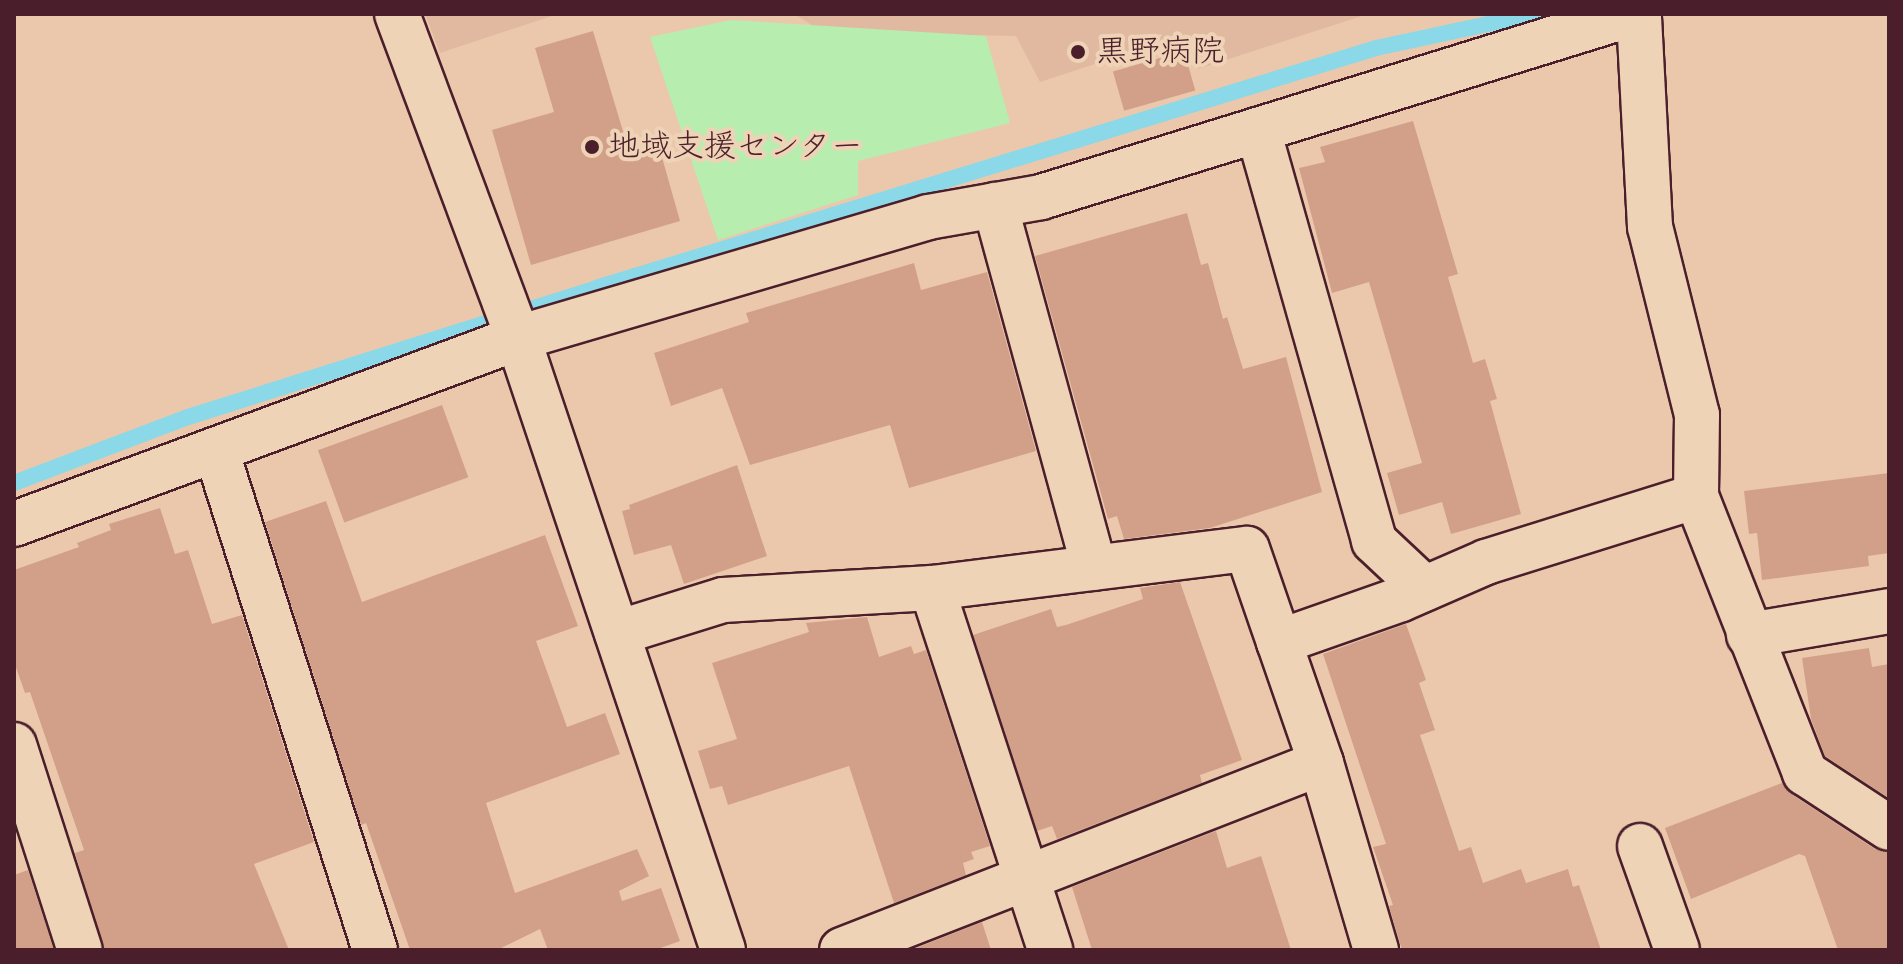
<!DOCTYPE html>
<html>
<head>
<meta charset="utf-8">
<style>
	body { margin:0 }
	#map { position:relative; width:1903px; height:964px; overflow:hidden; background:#ebc8ac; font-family:Mynerve,"Klee One",sans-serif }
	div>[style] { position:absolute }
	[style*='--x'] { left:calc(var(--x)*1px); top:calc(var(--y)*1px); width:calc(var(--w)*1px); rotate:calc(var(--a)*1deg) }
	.built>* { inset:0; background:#e1b9a0 }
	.green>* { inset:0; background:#b7edaf }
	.stream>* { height:16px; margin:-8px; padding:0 8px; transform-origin:8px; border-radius:8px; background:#8ad8e8 }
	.building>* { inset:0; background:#d2a089; transform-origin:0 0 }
	.roads { filter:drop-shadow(2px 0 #4a1f2b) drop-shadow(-2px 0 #4a1f2b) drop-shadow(0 2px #4a1f2b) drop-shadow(0 -2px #4a1f2b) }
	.minor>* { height:44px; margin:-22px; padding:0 22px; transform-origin:22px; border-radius:22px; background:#efd3b6 }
	.dots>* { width:22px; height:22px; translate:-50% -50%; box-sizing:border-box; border:4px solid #efd3b6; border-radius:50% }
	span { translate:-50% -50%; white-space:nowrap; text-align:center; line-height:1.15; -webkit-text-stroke:8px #efd3b6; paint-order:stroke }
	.poi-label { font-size:32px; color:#4a1f2b }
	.left { translate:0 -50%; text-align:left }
	.frame { position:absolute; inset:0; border:16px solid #4a1f2b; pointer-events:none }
</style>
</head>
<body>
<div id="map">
	<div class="built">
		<div style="clip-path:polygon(425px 14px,558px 14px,440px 53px)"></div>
		<div style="clip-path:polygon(794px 14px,1368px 14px,1198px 69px,1186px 34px,1040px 82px,1016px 36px,823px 32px)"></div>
	</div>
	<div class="green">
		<div style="clip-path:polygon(731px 20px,986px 36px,1010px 123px,858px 161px,858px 195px,718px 240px,650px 37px)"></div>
	</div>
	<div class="stream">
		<div style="--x:14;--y:483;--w:186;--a:-20.8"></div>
		<div style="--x:188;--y:417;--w:428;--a:-17.5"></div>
		<div style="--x:596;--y:288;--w:816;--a:-17.1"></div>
		<div style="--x:1376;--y:48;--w:162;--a:-12.1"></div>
	</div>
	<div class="building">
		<div style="clip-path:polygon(593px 31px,631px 158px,660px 150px,680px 221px,531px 265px,492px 130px,554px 112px,535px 48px)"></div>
		<div style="left:1184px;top:51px;width:41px;height:74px;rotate:74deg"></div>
		<div style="clip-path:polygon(1413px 121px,1458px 274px,1448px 277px,1473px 363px,1485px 359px,1497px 399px,1490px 401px,1521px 514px,1451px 534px,1442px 502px,1399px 515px,1387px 473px,1422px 463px,1369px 282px,1332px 293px,1299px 168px,1325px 162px,1320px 147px)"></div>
		<div style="clip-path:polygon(1187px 213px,1201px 265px,1208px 263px,1223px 319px,1227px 317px,1243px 369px,1286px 357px,1322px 492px,1210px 528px,1124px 539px,1117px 516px,1108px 519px,1035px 256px)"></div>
		<div style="clip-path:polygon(914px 263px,921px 290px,987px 272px,1036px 451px,909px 488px,890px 425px,750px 465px,722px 388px,671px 406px,654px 353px,749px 322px,746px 313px)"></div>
		<div style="left:442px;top:405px;width:77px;height:132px;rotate:70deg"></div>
		<div style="clip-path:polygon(737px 465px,767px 556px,684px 584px,671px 545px,634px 555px,622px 511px,630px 509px,629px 505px)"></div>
		<div style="clip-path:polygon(1889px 473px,1889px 553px,1868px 556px,1869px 566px,1762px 580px,1757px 533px,1749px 534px,1744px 491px)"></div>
		<div style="clip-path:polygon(326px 501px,362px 602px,545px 535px,578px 626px,536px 641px,567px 727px,605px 713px,620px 754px,486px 803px,515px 893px,637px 849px,649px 876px,619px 891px,622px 901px,661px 888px,680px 941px,655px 950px,548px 950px,540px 929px,497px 950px,410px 950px,366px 823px,361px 825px,265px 522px)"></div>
		<div style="clip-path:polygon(160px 508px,175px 554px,188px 550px,212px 624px,242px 615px,314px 842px,254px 864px,289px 950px,104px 950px,75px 853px,84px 850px,30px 692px,25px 693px,14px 662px,14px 570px,79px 547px,77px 543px,111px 530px,109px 524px)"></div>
		<div style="clip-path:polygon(1180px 582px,1242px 760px,1200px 775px,1202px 783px,1057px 839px,1052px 826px,1037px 831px,973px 635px,1051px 609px,1057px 627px,1066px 625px,1143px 599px,1140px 588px)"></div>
		<div style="clip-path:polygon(867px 617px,879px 657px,911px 646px,914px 654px,926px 650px,990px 846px,971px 852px,974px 859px,963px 863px,966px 875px,894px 903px,849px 766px,728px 805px,722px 786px,710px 789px,698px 751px,737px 739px,712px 663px,809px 632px,806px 623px)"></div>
		<div style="clip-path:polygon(1406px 624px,1426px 680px,1419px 683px,1435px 730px,1420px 735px,1459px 851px,1471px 847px,1483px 883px,1521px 869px,1526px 883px,1568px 869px,1573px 887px,1579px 885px,1601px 950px,1402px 950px,1389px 906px,1393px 905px,1373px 847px,1386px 844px,1323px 654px)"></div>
		<div style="clip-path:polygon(1869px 648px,1872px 667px,1889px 664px,1889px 798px,1825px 756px,1811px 719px,1802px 658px)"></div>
		<div style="clip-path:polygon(1782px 783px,1791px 794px,1875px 849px,1889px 853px,1889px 950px,1838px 950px,1805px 856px,1799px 854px,1691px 899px,1665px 828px)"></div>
		<div style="clip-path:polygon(1216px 831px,1227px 868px,1261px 856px,1291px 950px,1092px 950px,1072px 887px)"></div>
		<div style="clip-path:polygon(28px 870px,54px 950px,14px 950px,14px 875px)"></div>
		<div style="clip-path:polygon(982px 922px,991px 950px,911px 950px)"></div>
	</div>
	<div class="roads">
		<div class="minor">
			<div style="--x:397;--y:14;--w:346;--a:69.5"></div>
			<div style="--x:518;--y:338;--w:645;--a:71.48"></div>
			<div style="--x:1258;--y:130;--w:427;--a:74.2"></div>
			<div style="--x:1374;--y:541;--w:69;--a:43.2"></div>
			<div style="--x:995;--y:205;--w:376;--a:74.7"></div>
			<div style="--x:216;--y:450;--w:525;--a:72.36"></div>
			<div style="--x:1696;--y:496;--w:298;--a:68.5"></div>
			<div style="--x:1805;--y:773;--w:100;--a:33.2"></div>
			<div style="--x:14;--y:524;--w:537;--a:-20.26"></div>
			<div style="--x:518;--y:338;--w:427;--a:-16.4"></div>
			<div style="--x:928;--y:217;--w:115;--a:-10"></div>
			<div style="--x:1041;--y:197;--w:619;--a:-17.2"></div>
			<div style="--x:932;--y:588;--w:381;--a:71.9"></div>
			<div style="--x:617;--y:633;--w:111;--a:-17.3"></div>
			<div style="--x:723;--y:600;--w:209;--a:-3.3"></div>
			<div style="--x:932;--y:588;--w:317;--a:-7.1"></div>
			<div style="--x:1247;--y:549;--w:98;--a:71"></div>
			<div style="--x:1749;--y:635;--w:142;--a:-9.7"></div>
			<div style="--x:14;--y:745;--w:215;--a:72.2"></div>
			<div style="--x:1640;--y:846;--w:110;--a:70.4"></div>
			<div style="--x:842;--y:950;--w:514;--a:-21.33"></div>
			<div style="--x:1376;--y:950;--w:195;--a:-106.4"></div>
			<div style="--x:1321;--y:763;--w:128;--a:-109.1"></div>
			<div style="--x:1279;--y:642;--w:129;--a:-19.4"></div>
			<div style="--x:1401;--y:599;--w:93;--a:-23.5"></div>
			<div style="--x:1486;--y:562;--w:220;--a:-17.4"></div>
			<div style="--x:1696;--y:496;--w:81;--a:-89.3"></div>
			<div style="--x:1697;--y:415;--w:194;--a:-104"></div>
			<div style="--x:1650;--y:227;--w:213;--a:-93"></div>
		</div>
	</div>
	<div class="dots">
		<div style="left:1078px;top:52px;background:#4a1f2b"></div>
		<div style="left:592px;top:147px;background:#4a1f2b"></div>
	</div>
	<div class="poi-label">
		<span class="left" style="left:1096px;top:52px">黒野病院</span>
		<span class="left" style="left:608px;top:147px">地域支援センター</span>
	</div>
	<div class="frame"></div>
</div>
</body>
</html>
